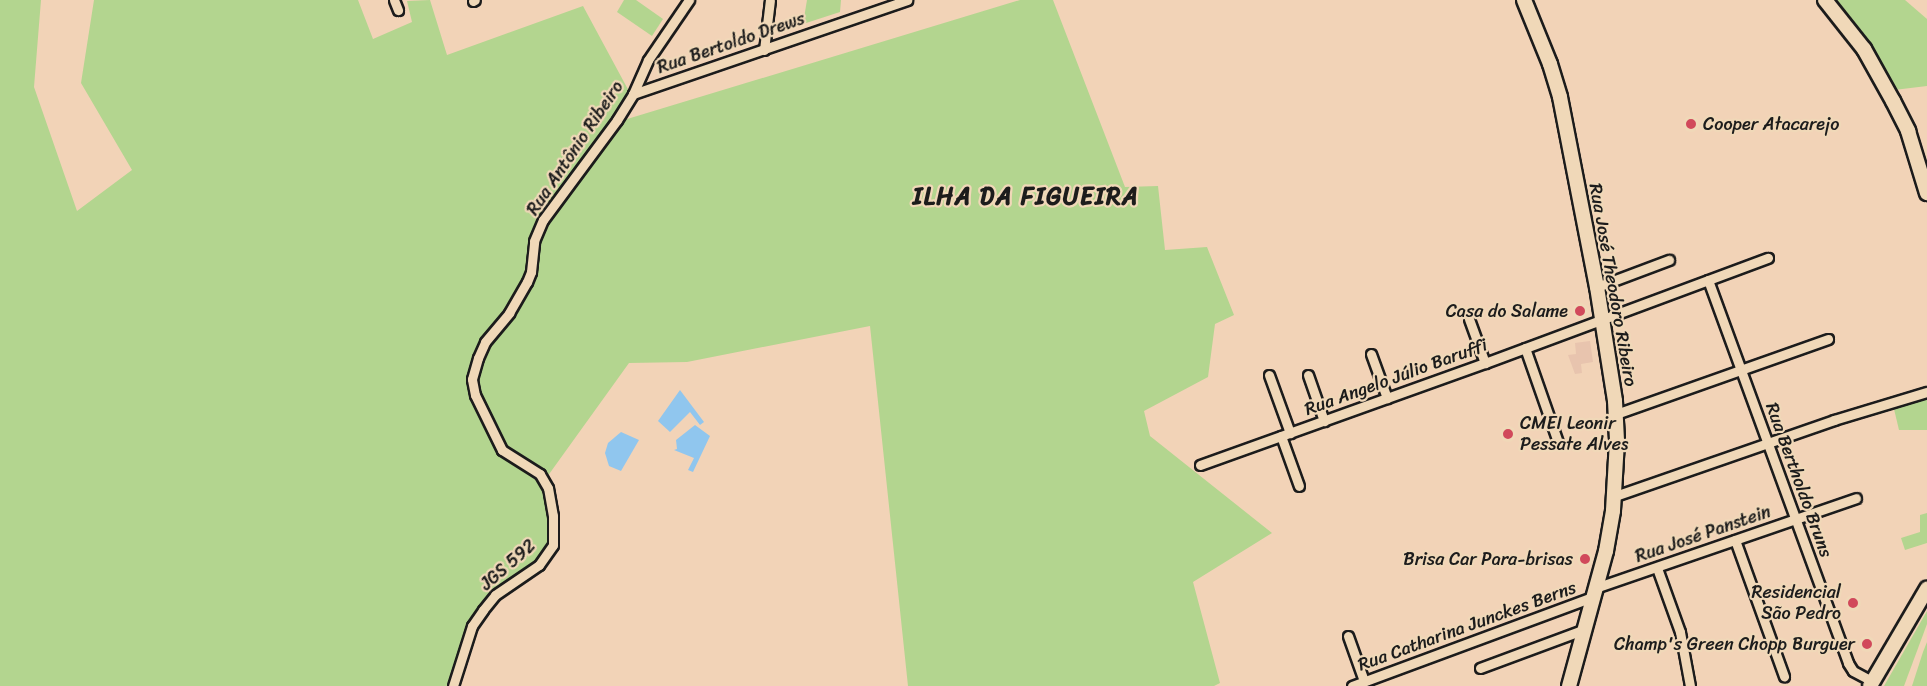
<!DOCTYPE html>
<html>
<head>
<meta charset="utf-8">
<style>
	body { margin:0 }
	#map { position:relative; width:1927px; height:686px; overflow:hidden; background:#f2d3b7; font-family:Sriracha,sans-serif }
	div>[style] { position:absolute }
	[style*='--x'] { left:calc(var(--x)*1px); top:calc(var(--y)*1px); width:calc(var(--w)*1px); rotate:calc(var(--a)*1deg) }
	.built>* { inset:0; background:#e8c4ae }
	.green>* { inset:0; background:#b3d58f }
	.water>* { inset:0; background:#90c6ee }
	.roads { filter:drop-shadow(2px 0 #1c1c1c) drop-shadow(-2px 0 #1c1c1c) drop-shadow(0 2px #1c1c1c) drop-shadow(0 -2px #1c1c1c) }
	.minor>* { height:9px; margin:-4.5px; padding:0 4.5px; transform-origin:4.5px; border-radius:4.5px; background:#f0d8b8 }
	.secondary>* { height:14px; margin:-7px; padding:0 7px; transform-origin:7px; border-radius:7px; background:#f0d8b8 }
	.dots>* { width:16px; height:16px; translate:-50% -50%; box-sizing:border-box; border:3px solid #f0d8b8; border-radius:50% }
	span { translate:-50% -50%; white-space:nowrap; text-align:center; line-height:1.15; -webkit-text-stroke:4.5px #f0d8b8; paint-order:stroke }
	.street-label { font-size:18px; color:#1c1c1c }
	.poi-label { font-size:18px; color:#1c1c1c }
	.left { translate:0 -50%; text-align:left }
	.right { translate:-100% -50%; text-align:right }
	.district-label { font-size:24px; color:#1c1c1c; font-weight:700; letter-spacing:1.5px }
</style>
</head>
<body>
<div id="map">
	<div class="built">
		<div style="clip-path:polygon(1590px 341px,1593px 362px,1581px 364px,1582px 373px,1575px 374px,1568px 355px,1576px 354px,1575px 343px)"></div>
	</div>
	<div class="green">
		<div style="clip-path:polygon(0 0,41px 0,34px 87px,77px 211px,132px 170px,81px 83px,94px 0,358px 0,373px 39px,412px 22px,407px 1px,430px 0,447px 55px,583px 6px,631px 95px,614px 123px,1020px 0,1053px 0,1125px 187px,1158px 186px,1165px 250px,1207px 247px,1234px 315px,1215px 324px,1208px 377px,1144px 411px,1150px 436px,1272px 533px,1193px 582px,1220px 683px,1214px 686px,908px 686px,870px 326px,687px 362px,629px 363px,547px 477px,553px 504px,552px 548px,470px 623px,451px 686px,0 686px)"></div>
		<div style="clip-path:polygon(624px 0,636px 0,663px 19px,652px 36px,617px 12px)"></div>
		<div style="clip-path:polygon(807px 0,841px 0,840px 12px,803px 24px)"></div>
		<div style="clip-path:polygon(1832px 0,1905px 0,1927px 19px,1927px 86px,1894px 90px)"></div>
		<div style="clip-path:polygon(1927px 399px,1927px 430px,1899px 430px,1894px 409px)"></div>
		<div style="clip-path:polygon(1927px 513px,1927px 543px,1905px 550px,1901px 538px,1920px 532px,1920px 515px)"></div>
		<div style="clip-path:polygon(1927px 611px,1927px 624px,1904px 686px,1884px 686px)"></div>
		<div style="clip-path:polygon(1927px 642px,1927px 686px,1912px 686px,1923px 652px)"></div>
	</div>
	<div class="water">
		<div style="clip-path:polygon(680px 390px,704px 422px,700px 425px,690px 412px,670px 432px,658px 421px)"></div>
		<div style="clip-path:polygon(695px 425px,710px 436px,693px 472px,688px 470px,694px 458px,674px 450px,677px 449px,676px 440px)"></div>
		<div style="clip-path:polygon(621px 432px,639px 440px,621px 471px,609px 466px,605px 453px,608px 443px)"></div>
	</div>
	<div class="roads">
		<div class="minor">
			<div style="--x:394;--y:0;--w:11;--a:68"></div>
			<div style="--x:473;--y:1;--w:2;--a:-27"></div>
			<div style="--x:764;--y:50;--w:50;--a:-83.2"></div>
			<div style="--x:633;--y:94;--w:290;--a:-18.9"></div>
			<div style="--x:1708;--y:280;--w:408;--a:69.9"></div>
			<div style="--x:1848;--y:663;--w:9;--a:58"></div>
			<div style="--x:1853;--y:671;--w:21;--a:28"></div>
			<div style="--x:1597;--y:287;--w:77;--a:-20.6"></div>
			<div style="--x:1469;--y:319;--w:47;--a:70"></div>
			<div style="--x:1525;--y:348;--w:100;--a:70.7"></div>
			<div style="--x:1371;--y:354;--w:47;--a:70"></div>
			<div style="--x:1269;--y:375;--w:62;--a:70.1"></div>
			<div style="--x:1308;--y:375;--w:49;--a:70.8"></div>
			<div style="--x:1616;--y:414;--w:225;--a:-19.5"></div>
			<div style="--x:1281;--y:436;--w:53;--a:70.2"></div>
			<div style="--x:1200;--y:465;--w:303;--a:-19.7"></div>
			<div style="--x:1485;--y:363;--w:302;--a:-20.4"></div>
			<div style="--x:1615;--y:496;--w:232;--a:-19.1"></div>
			<div style="--x:1834;--y:420;--w:97;--a:-16.8"></div>
			<div style="--x:1735;--y:540;--w:145;--a:70.2"></div>
			<div style="--x:1657;--y:568;--w:68;--a:70.2"></div>
			<div style="--x:1680;--y:632;--w:55;--a:79.5"></div>
			<div style="--x:1595;--y:588;--w:276;--a:-19"></div>
			<div style="--x:1348;--y:636;--w:48;--a:70.4"></div>
			<div style="--x:1480;--y:668;--w:110;--a:-20.3"></div>
			<div style="--x:453;--y:686;--w:63;--a:-72.4"></div>
			<div style="--x:472;--y:626;--w:19;--a:-55"></div>
			<div style="--x:483;--y:610;--w:19;--a:-51"></div>
			<div style="--x:495;--y:595;--w:53;--a:-34.3"></div>
			<div style="--x:539;--y:565;--w:24;--a:-55"></div>
			<div style="--x:553;--y:545;--w:29;--a:-90"></div>
			<div style="--x:553;--y:516;--w:28;--a:-100"></div>
			<div style="--x:548;--y:488;--w:16;--a:-120"></div>
			<div style="--x:540;--y:474;--w:45;--a:-147.7"></div>
			<div style="--x:502;--y:450;--w:61;--a:-116.1"></div>
			<div style="--x:475;--y:395;--w:16;--a:-101"></div>
			<div style="--x:472;--y:379;--w:22;--a:-74"></div>
			<div style="--x:478;--y:358;--w:17;--a:-66"></div>
			<div style="--x:485;--y:342;--w:38;--a:-50"></div>
			<div style="--x:509;--y:313;--w:36;--a:-60"></div>
			<div style="--x:527;--y:282;--w:11;--a:-68"></div>
			<div style="--x:531;--y:272;--w:31;--a:-84"></div>
			<div style="--x:534;--y:241;--w:23;--a:-67"></div>
			<div style="--x:543;--y:220;--w:124;--a:-53.5"></div>
			<div style="--x:617;--y:120;--w:31;--a:-58"></div>
			<div style="--x:633;--y:94;--w:37;--a:-66"></div>
			<div style="--x:648;--y:60;--w:73;--a:-55.7"></div>
			<div style="--x:1352;--y:686;--w:257;--a:-20.3"></div>
		</div>
		<div class="secondary">
			<div style="--x:1524;--y:0;--w:69;--a:67.9"></div>
			<div style="--x:1550;--y:64;--w:34;--a:73"></div>
			<div style="--x:1560;--y:97;--w:194;--a:79"></div>
			<div style="--x:1597;--y:287;--w:115;--a:81"></div>
			<div style="--x:1615;--y:401;--w:40;--a:87.1"></div>
			<div style="--x:1617;--y:441;--w:70;--a:93.3"></div>
			<div style="--x:1613;--y:511;--w:41;--a:99.9"></div>
			<div style="--x:1606;--y:551;--w:140;--a:105.3"></div>
			<div style="--x:1825;--y:0;--w:63;--a:51.5"></div>
			<div style="--x:1864;--y:49;--w:60;--a:60.9"></div>
			<div style="--x:1893;--y:101;--w:34;--a:63"></div>
			<div style="--x:1908;--y:131;--w:65;--a:73"></div>
			<div style="--x:1870;--y:686;--w:113;--a:-59.6"></div>
		</div>
	</div>
	<div class="dots">
		<div style="left:1691px;top:124px;background:#d1495b"></div>
		<div style="left:1580px;top:311px;background:#d1495b"></div>
		<div style="left:1508px;top:434px;background:#d1495b"></div>
		<div style="left:1585px;top:559px;background:#d1495b"></div>
		<div style="left:1853px;top:603px;background:#d1495b"></div>
		<div style="left:1867px;top:644px;background:#d1495b"></div>
	</div>
	<div class="street-label">
		<span style="left:731px;top:43px;rotate:-19deg">Rua Bertoldo Drews</span>
		<span style="left:575px;top:148px;rotate:-56deg">Rua Antônio Ribeiro</span>
		<span style="left:1613px;top:285px;rotate:80deg">Rua José Theodoro Ribeiro</span>
		<span style="left:1396px;top:377px;rotate:-20deg">Rua Angelo Júlio Baruffi</span>
		<span style="left:1799px;top:480px;rotate:70deg">Rua Bertholdo Bruns</span>
		<span style="left:1703px;top:534px;rotate:-19deg">Rua José Panstein</span>
		<span style="left:508px;top:565px;rotate:-41deg">JGS 592</span>
		<span style="left:1467px;top:626px;rotate:-20deg">Rua Catharina Junckes Berns</span>
	</div>
	<div class="poi-label">
		<span class="left" style="left:1703px;top:124px">Cooper Atacarejo</span>
		<span class="right" style="left:1568px;top:311px">Casa do Salame</span>
		<span class="left" style="left:1520px;top:434px">CMEI Leonir<br>Pessate Alves</span>
		<span class="right" style="left:1573px;top:559px">Brisa Car Para-brisas</span>
		<span class="right" style="left:1841px;top:603px">Residencial<br>São Pedro</span>
		<span class="right" style="left:1855px;top:644px">Champ's Green Chopp Burguer</span>
	</div>
	<div class="district-label">
		<span style="left:1026px;top:197px">ILHA DA FIGUEIRA</span>
	</div>
</div>
</body>
</html>
